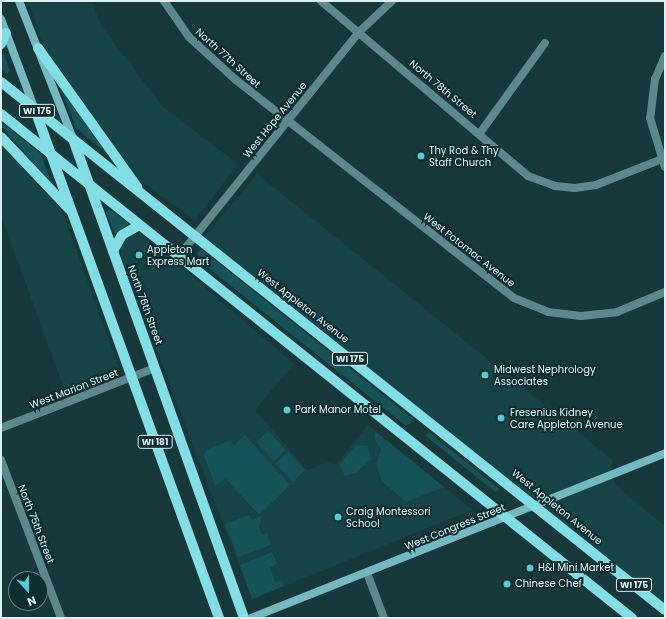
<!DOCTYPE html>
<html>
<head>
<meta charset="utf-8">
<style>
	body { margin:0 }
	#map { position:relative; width:666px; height:619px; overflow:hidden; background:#18393c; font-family:Poppins,sans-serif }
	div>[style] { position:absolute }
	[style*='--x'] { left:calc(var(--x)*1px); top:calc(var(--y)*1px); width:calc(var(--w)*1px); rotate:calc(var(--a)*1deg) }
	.built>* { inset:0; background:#164447 }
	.green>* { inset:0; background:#175458; transform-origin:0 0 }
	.street>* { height:8px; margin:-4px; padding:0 4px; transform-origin:4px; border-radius:4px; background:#5e898c }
	.secondary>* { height:8px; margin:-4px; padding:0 4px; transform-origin:4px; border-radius:4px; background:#73b9bf }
	.primary>* { height:10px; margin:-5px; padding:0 5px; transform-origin:5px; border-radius:5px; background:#82dee5 }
	.dots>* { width:11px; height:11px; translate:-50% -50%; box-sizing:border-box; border:2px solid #0d2f32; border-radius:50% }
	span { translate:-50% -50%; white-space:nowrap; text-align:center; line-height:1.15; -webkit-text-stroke:4px #0d2f32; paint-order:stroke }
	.shield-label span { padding:1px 3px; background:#0d2f32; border:1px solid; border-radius:3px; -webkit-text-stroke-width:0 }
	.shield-label { font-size:9px; color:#def1f2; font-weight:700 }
	.street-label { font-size:10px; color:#def1f2 }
	.poi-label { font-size:10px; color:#def1f2 }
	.left { translate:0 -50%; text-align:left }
	.frame { position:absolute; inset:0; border:2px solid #def1f2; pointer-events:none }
	.north { position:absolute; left:8px; top:571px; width:40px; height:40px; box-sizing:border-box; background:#0d2f32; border:1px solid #617d7f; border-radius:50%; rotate:159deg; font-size:11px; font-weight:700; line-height:16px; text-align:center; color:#def1f2 }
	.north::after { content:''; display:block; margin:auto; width:14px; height:18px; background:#52ccd5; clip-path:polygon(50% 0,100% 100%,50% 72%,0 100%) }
</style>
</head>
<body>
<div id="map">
	<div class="built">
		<div style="clip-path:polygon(28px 1px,92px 1px,100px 24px,162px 106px,238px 164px,195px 220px,140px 181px,45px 48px)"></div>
		<div style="clip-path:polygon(1px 145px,62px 211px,120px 371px,66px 394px,1px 215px)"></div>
		<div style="clip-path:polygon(257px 174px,613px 460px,610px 475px,620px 489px,665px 526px,665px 610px,204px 238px)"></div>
		<div style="clip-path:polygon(133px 234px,144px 235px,294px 364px,255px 410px,307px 470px,330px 461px,336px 465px,368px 425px,472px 510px,252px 599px,121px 257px,121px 242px)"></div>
	</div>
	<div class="green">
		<div style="clip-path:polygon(3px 51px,10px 71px,7px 74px,1px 69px)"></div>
		<div style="clip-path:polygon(59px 84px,113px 158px,76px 128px)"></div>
		<div style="clip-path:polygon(1px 122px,40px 153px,52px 184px,1px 126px)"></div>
		<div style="clip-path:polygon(110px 209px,129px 224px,115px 234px,106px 212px)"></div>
		<div style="clip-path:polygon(201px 249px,412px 418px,414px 421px,406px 426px,205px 265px,197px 253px)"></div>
		<div style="left:268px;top:431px;width:26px;height:16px;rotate:47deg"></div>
		<div style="clip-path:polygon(375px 431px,444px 487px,406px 502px,382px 481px,376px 464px,381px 450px,374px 438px)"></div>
		<div style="left:429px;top:432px;width:90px;height:5px;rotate:39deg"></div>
		<div style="clip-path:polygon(245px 435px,290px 485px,259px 515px,226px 479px,215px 485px,204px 456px,206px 450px,231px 440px,233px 446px)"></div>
		<div style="clip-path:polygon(356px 445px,368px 446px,371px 459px,356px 473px,345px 476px,339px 465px)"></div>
		<div style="left:288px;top:452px;width:25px;height:17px;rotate:47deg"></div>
		<div style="clip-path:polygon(249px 515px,252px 520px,262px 516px,259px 527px,262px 535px,267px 533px,271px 545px,238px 557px,225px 524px)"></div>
		<div style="clip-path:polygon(272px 552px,277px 564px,270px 567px,275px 582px,282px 580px,284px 586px,252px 599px,240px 565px)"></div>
	</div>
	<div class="street">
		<div style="--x:164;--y:1;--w:44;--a:55.2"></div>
		<div style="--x:189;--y:37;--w:64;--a:42.5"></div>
		<div style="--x:236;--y:80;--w:353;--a:38.1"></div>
		<div style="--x:514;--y:298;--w:37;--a:22"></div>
		<div style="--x:548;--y:312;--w:33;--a:7"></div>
		<div style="--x:581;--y:316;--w:36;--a:-6"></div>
		<div style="--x:617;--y:312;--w:52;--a:-22.6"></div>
		<div style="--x:321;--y:1;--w:271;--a:40.2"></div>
		<div style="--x:528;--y:176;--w:29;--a:20"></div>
		<div style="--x:555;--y:186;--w:20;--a:6"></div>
		<div style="--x:575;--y:188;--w:21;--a:-8"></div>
		<div style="--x:596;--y:185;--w:74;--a:-21.4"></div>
		<div style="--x:665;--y:56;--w:25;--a:113"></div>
		<div style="--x:655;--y:79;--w:39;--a:97"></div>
		<div style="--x:650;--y:118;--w:51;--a:73"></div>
		<div style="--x:480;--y:133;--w:111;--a:-54.2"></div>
		<div style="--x:179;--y:256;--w:287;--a:-51.2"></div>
		<div style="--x:359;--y:32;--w:45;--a:-43.2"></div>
		<div style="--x:1;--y:428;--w:165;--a:-21.3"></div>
		<div style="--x:1;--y:460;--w:169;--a:69.2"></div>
		<div style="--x:367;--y:573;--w:48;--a:69.3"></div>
	</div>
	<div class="secondary">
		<div style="--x:19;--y:1;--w:148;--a:68.6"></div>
		<div style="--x:1;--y:19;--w:97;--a:69.5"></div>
		<div style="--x:251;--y:618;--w:446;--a:-21.7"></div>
	</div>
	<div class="primary">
		<div style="--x:1;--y:44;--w:12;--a:-66"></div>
		<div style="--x:38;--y:48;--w:171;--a:54.5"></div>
		<div style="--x:1;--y:82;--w:848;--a:38.49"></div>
		<div style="--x:35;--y:110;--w:540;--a:70.09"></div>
		<div style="--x:1;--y:114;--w:808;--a:38.62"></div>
		<div style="--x:1;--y:137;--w:100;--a:46.6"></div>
		<div style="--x:73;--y:139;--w:509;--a:70.35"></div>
		<div style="--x:113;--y:251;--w:18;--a:-61"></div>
		<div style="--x:122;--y:235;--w:20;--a:-30"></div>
	</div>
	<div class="dots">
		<div style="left:421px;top:156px;background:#52ccd5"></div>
		<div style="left:139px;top:255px;background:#52ccd5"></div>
		<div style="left:485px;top:375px;background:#52ccd5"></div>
		<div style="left:287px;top:410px;background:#52ccd5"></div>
		<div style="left:501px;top:418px;background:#52ccd5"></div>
		<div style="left:338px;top:517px;background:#52ccd5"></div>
		<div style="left:530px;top:568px;background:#52ccd5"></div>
		<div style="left:507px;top:584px;background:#52ccd5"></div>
	</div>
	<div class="shield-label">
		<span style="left:37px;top:111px">WI 175</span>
		<span style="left:350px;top:359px">WI 175</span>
		<span style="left:155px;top:442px">WI 181</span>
		<span style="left:634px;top:585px">WI 175</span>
	</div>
	<div class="street-label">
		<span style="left:228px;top:58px;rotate:42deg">North 77th Street</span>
		<span style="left:443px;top:89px;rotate:40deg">North 78th Street</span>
		<span style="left:275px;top:120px;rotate:-51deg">West Hope Avenue</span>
		<span style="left:469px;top:250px;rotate:38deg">West Potomac Avenue</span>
		<span style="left:145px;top:305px;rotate:70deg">North 76th Street</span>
		<span style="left:303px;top:306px;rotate:38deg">West Appleton Avenue</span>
		<span style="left:74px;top:389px;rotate:-21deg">West Marion Street</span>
		<span style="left:557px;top:507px;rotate:39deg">West Appleton Avenue</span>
		<span style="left:36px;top:524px;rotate:69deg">North 75th Street</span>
		<span style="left:455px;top:527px;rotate:-22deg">West Congress Street</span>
	</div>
	<div class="poi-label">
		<span class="left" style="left:429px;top:156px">Thy Rod &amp; Thy<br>Staff Church</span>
		<span class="left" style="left:147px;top:255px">Appleton<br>Express Mart</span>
		<span class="left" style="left:494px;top:375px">Midwest Nephrology<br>Associates</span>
		<span class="left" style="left:295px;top:410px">Park Manor Motel</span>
		<span class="left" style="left:510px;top:418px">Fresenius Kidney<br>Care Appleton Avenue</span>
		<span class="left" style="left:346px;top:517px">Craig Montessori<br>School</span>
		<span class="left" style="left:538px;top:568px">H&amp;I Mini Market</span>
		<span class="left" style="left:515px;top:584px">Chinese Chef</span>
	</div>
	<div class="frame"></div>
	<div class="north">N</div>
</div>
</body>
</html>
